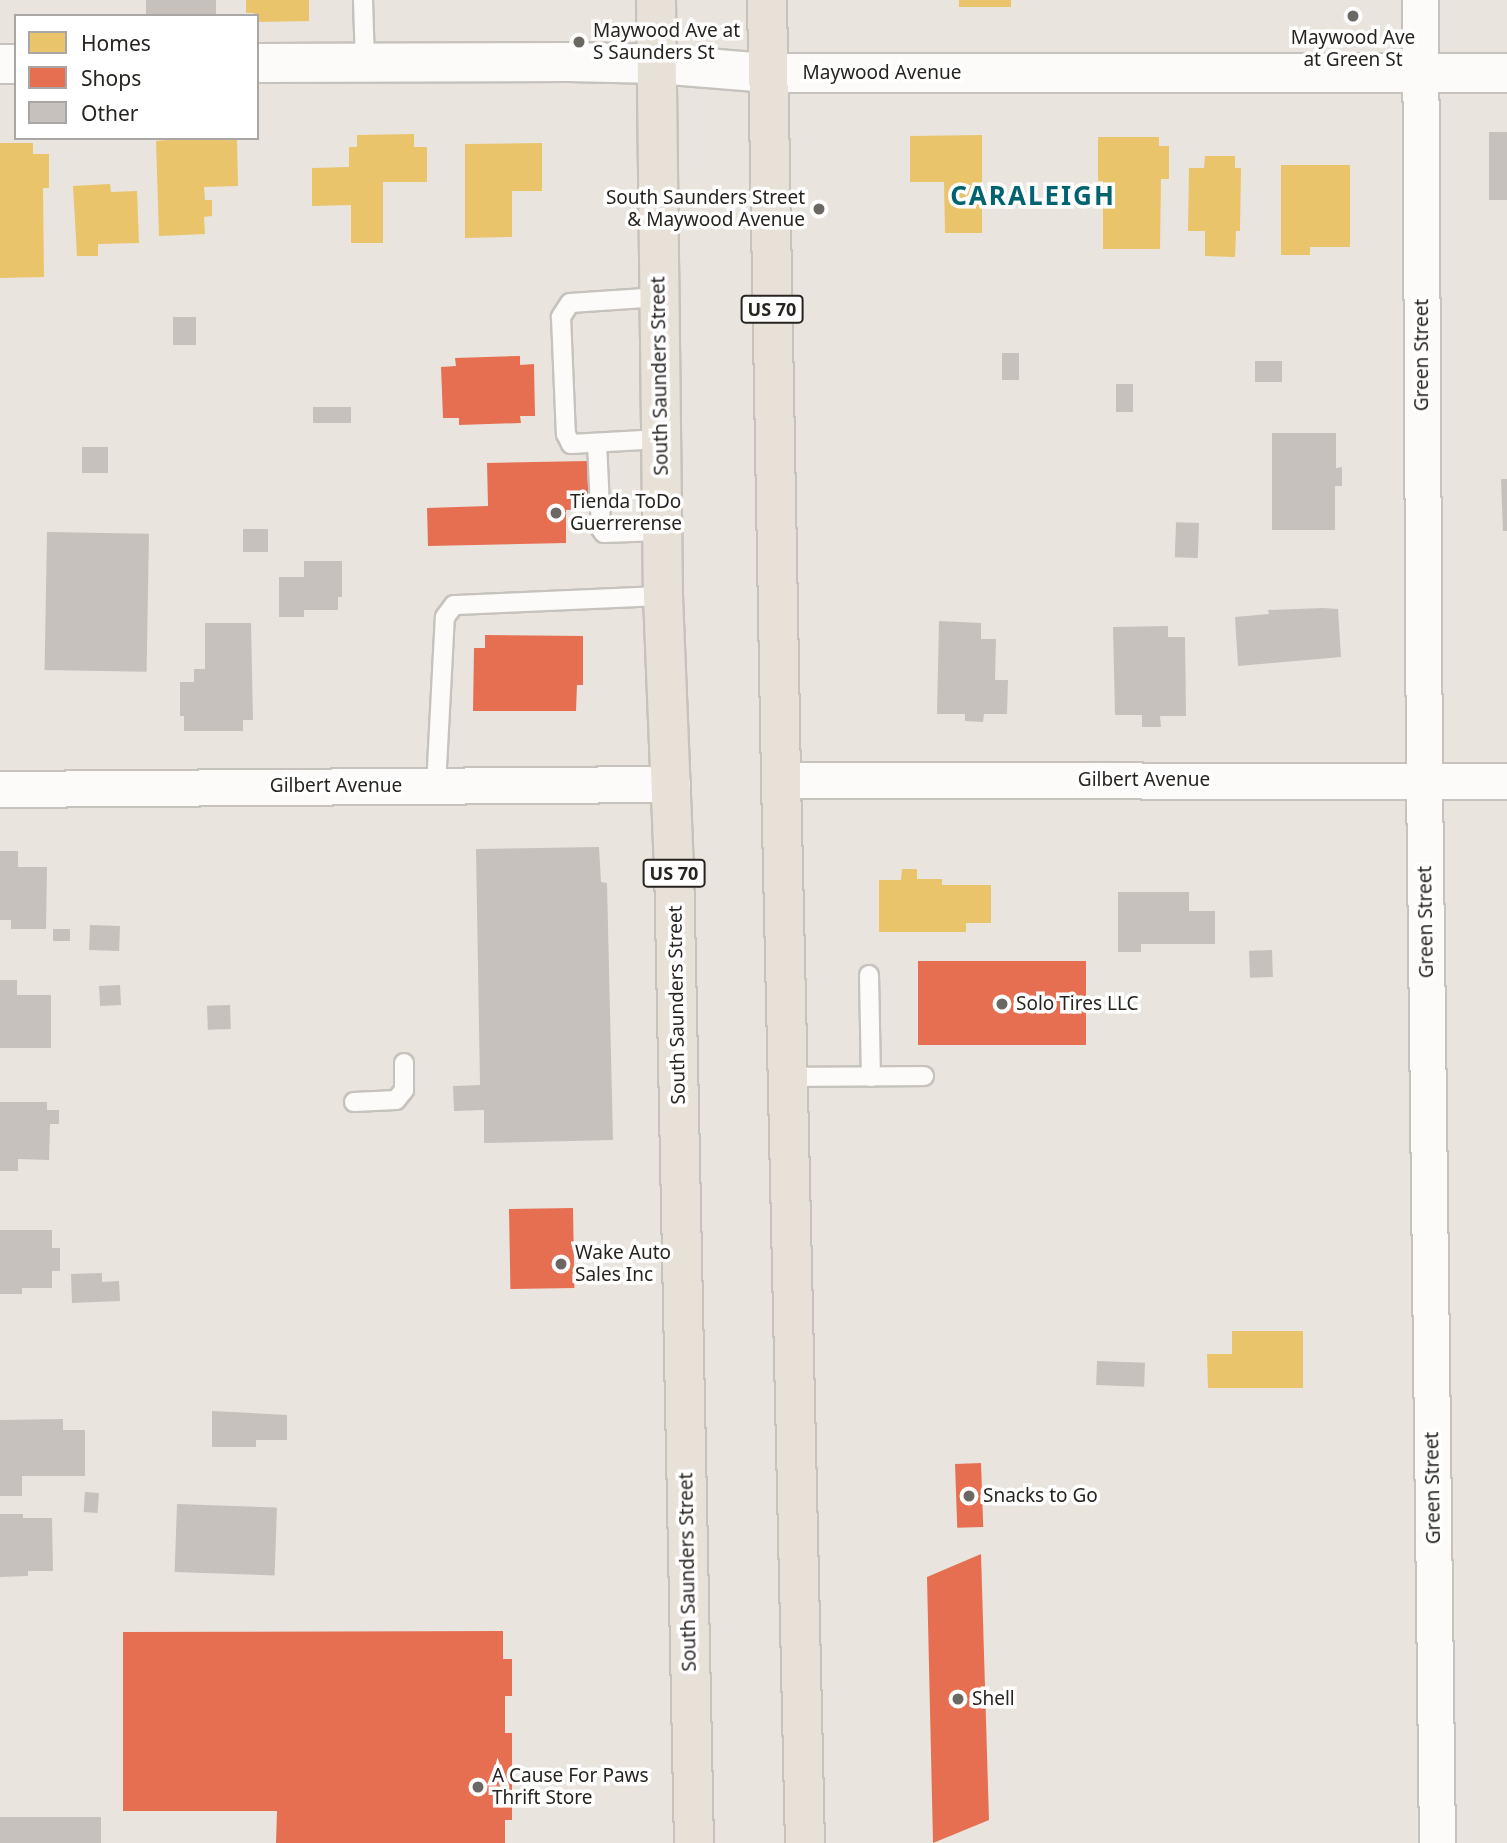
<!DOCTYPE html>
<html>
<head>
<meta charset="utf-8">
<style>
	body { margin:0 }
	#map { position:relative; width:1507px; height:1843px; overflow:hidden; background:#eae4de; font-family:"Noto Sans",sans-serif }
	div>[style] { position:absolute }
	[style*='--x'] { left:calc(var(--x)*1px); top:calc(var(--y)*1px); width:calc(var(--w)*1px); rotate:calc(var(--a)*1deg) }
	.homes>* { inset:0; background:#e9c46a; transform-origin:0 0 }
	.shops>* { inset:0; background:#e76f51; transform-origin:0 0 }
	.building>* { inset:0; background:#c6c1bc; transform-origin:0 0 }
	.roads { filter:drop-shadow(2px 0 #c6c2bd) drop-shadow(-2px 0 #c6c2bd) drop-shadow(0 2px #c6c2bd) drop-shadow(0 -2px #c6c2bd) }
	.lane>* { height:18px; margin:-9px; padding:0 9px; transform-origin:9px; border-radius:9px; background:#fcfbfa }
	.street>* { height:35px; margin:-17.5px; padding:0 17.5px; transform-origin:17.5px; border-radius:17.5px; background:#fcfbfa }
	.secondary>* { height:38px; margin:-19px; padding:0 19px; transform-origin:19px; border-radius:19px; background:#fcfbfa }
	.primary>* { height:38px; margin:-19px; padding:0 19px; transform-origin:19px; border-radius:19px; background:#e7e1d8 }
	.dots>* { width:19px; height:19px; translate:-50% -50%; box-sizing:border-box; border:4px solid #fff; border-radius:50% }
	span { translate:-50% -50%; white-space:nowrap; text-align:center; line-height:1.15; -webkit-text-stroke:7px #fff; paint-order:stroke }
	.shield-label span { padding:2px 5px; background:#fff; border:2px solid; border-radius:5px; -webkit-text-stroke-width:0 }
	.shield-label { font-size:18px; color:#272420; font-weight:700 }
	.poi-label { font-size:19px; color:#272420 }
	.left { translate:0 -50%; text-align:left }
	.right { translate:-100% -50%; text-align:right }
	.street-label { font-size:19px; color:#272420 }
	.district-label { font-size:26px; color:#006370; font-weight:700; letter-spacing:2px }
	.legend { position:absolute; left:14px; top:14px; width:245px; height:126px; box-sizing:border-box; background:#fff; border:2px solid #a9a7a6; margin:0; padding:9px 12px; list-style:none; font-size:21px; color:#272420 }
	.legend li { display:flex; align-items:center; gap:14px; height:35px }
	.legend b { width:35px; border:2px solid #a9a7a6 }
</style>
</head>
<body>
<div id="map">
	<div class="homes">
		<div style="clip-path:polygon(246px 0,309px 0,309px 21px,257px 22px,254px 13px,246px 13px)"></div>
		<div style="left:959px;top:0;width:52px;height:7px"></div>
		<div style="clip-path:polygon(414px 134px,414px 147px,427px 147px,427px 182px,383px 182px,383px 243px,351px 243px,351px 205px,312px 206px,312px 168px,349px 167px,349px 147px,357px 147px,357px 135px)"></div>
		<div style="clip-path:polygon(982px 135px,982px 233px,945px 233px,944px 182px,910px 182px,910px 136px)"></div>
		<div style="clip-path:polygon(1098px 137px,1159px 137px,1159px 146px,1169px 146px,1169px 179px,1161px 179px,1160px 249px,1103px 249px,1103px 181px,1098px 181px)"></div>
		<div style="clip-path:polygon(190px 138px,237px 138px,238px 186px,204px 187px,205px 200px,212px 200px,212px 216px,204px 217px,205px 234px,159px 236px,156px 141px)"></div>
		<div style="clip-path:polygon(0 143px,33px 143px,33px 154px,49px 154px,49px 188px,43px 188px,44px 277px,0 278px)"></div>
		<div style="clip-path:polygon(542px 143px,542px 191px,512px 191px,512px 237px,465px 238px,465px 144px)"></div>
		<div style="clip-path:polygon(1205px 156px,1235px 156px,1235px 168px,1241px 168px,1240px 231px,1236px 231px,1235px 257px,1205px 256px,1205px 231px,1188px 231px,1189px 168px,1204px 168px)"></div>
		<div style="clip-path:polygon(1281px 165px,1350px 165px,1350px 247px,1310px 247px,1310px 255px,1281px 255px)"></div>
		<div style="clip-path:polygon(110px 184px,111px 192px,137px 191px,139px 243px,98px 244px,98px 256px,77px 256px,73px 186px)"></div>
		<div style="clip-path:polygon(902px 869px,917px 869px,917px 879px,942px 879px,942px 885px,991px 885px,991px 923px,966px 923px,966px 932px,879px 932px,879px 880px,901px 880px)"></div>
		<div style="clip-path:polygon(1232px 1331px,1303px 1331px,1303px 1388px,1208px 1388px,1207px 1354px,1232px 1354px)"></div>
	</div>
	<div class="shops">
		<div style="clip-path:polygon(520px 356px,520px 365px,534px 364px,535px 416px,520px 416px,521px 423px,459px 425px,459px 418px,443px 418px,441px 367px,456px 366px,455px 358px)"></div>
		<div style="clip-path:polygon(588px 461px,589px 509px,566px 510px,566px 543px,428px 546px,427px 508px,488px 506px,487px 463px)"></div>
		<div style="clip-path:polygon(485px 635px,583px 636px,583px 685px,577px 685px,576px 711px,473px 711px,474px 648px,485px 648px)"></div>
		<div style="left:1086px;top:961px;width:84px;height:168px;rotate:90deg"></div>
		<div style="left:573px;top:1208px;width:80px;height:64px;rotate:89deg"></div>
		<div style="left:981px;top:1463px;width:64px;height:26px;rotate:88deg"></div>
		<div style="clip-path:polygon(981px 1554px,989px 1820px,933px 1843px,927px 1577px)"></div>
		<div style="clip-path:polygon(503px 1631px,503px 1659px,512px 1659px,512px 1696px,505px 1696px,505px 1733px,512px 1733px,512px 1820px,505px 1820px,505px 1843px,276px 1843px,277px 1811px,123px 1811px,123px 1632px)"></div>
	</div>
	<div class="building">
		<div style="left:146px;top:0;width:70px;height:15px"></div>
		<div style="left:1489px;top:132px;width:18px;height:68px"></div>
		<div style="left:173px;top:317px;width:23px;height:28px"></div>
		<div style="left:1002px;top:353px;width:17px;height:27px"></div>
		<div style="left:1255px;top:361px;width:27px;height:21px"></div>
		<div style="left:1116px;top:384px;width:17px;height:28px"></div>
		<div style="left:351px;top:407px;width:16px;height:38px;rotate:90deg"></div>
		<div style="clip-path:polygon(1272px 433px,1336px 433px,1336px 468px,1342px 467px,1342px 486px,1335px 486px,1335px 530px,1272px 530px)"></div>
		<div style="left:82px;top:447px;width:26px;height:26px"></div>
		<div style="clip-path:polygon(1501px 479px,1507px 479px,1507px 531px,1503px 531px)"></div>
		<div style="left:1199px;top:523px;width:35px;height:23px;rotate:92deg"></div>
		<div style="left:243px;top:529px;width:25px;height:23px"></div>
		<div style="left:47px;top:532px;width:102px;height:138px;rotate:1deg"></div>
		<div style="clip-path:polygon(304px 561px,342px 561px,342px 597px,338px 597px,338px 610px,304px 610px,304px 617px,279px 617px,279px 577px,304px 577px)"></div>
		<div style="clip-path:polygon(1323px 608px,1338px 609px,1341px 657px,1238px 666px,1235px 617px,1269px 614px,1268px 610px)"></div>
		<div style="clip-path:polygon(939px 621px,981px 623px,981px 639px,996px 639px,995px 680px,1008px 680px,1007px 714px,984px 714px,983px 722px,965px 721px,965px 714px,937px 714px)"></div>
		<div style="clip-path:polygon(205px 623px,251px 623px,253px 720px,243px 720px,243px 731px,184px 731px,184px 716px,180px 716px,180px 682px,194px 682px,194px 669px,205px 669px)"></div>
		<div style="clip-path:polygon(1168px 626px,1168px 637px,1185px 637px,1186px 716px,1160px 716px,1161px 727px,1142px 727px,1142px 715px,1115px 715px,1113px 627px)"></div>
		<div style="clip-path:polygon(599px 847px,601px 882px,607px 883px,613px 1140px,484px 1143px,484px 1110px,454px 1111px,453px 1086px,480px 1085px,476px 849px)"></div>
		<div style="clip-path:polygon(0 851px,18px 851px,18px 867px,47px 867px,46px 929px,11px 929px,11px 920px,0 920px)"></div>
		<div style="clip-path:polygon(1118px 892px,1189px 892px,1189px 911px,1215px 911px,1215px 944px,1141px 944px,1141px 952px,1118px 952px)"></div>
		<div style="left:90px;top:925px;width:30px;height:25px;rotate:2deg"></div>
		<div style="left:53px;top:929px;width:17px;height:12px"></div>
		<div style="left:1272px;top:950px;width:27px;height:23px;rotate:88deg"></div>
		<div style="clip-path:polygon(0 980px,17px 980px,17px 995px,51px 995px,51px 1048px,0 1048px)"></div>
		<div style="left:120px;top:985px;width:20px;height:21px;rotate:87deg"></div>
		<div style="left:230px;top:1005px;width:24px;height:23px;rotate:88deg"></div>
		<div style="clip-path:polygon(0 1102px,47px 1102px,47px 1110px,59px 1110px,59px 1124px,50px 1124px,49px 1160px,18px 1159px,18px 1171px,0 1171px)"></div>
		<div style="clip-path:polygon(0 1230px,52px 1230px,52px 1248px,60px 1248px,60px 1271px,52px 1271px,52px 1288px,22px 1288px,22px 1294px,0 1294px)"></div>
		<div style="clip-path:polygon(102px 1273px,102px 1282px,119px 1281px,120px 1301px,72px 1303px,71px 1274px)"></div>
		<div style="left:1097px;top:1361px;width:48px;height:24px;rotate:2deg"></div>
		<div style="clip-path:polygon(212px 1411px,287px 1415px,287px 1440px,256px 1440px,256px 1447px,212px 1447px)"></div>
		<div style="clip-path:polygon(63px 1419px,63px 1430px,85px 1430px,85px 1476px,22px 1476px,22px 1496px,0 1496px,0 1420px)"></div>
		<div style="left:85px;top:1492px;width:14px;height:20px;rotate:4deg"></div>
		<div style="left:177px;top:1504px;width:100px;height:68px;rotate:2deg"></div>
		<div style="clip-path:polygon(0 1514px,23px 1514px,23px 1518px,52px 1518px,53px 1571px,28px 1571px,28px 1576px,0 1577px)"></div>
		<div style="left:101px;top:1817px;width:26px;height:101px;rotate:90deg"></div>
	</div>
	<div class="roads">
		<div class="lane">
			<div style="--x:363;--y:0;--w:62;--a:88.2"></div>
			<div style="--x:660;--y:297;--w:90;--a:176.2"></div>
			<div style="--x:570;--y:303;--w:17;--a:123"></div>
			<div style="--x:561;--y:317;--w:117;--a:87.6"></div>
			<div style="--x:566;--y:434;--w:11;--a:63"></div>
			<div style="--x:571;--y:444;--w:90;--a:-3.2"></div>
			<div style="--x:597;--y:443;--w:86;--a:87.3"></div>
			<div style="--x:601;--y:529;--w:5;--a:53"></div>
			<div style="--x:604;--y:533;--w:58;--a:-2"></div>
			<div style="--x:436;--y:786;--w:169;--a:-87"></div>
			<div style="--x:445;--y:617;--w:15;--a:-53"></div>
			<div style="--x:454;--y:605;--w:209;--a:-2.5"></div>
			<div style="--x:869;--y:975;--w:102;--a:88.9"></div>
			<div style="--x:788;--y:1077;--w:136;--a:-0.4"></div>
			<div style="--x:354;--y:1102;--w:42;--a:-2.7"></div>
			<div style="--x:396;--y:1100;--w:13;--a:-51"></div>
			<div style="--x:404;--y:1090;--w:27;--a:-90"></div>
		</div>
		<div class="street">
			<div style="--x:1420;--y:0;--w:781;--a:89.71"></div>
			<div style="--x:1424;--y:781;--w:1062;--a:89.3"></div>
			<div style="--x:781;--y:780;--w:726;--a:0.08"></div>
			<div style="--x:0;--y:789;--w:672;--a:-0.43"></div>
		</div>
		<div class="secondary">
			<div style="--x:257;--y:63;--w:312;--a:-0.2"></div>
			<div style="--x:569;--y:62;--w:89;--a:1.3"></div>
			<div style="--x:658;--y:64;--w:109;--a:4.7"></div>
			<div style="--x:767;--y:73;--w:740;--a:0"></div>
			<div style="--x:0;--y:64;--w:16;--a:0"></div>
		</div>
		<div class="primary">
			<div style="--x:656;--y:0;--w:596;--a:89.33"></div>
			<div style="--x:663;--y:596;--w:269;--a:87.7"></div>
			<div style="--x:674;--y:865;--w:978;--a:88.83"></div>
			<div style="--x:767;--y:0;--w:780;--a:88.97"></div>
			<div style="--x:781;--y:780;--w:1063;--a:88.71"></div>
		</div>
	</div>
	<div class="dots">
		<div style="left:1353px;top:16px;background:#6b6762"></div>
		<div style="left:579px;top:42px;background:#6b6762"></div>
		<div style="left:819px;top:209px;background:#6b6762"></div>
		<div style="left:556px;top:513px;background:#6b6762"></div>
		<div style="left:1002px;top:1004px;background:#6b6762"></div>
		<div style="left:561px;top:1264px;background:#6b6762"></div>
		<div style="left:969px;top:1496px;background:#6b6762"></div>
		<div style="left:958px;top:1699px;background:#6b6762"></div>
		<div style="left:478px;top:1787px;background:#6b6762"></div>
	</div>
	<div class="shield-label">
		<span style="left:772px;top:309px">US 70</span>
		<span style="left:674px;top:873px">US 70</span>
	</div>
	<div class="poi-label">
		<span class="left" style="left:593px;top:42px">Maywood Ave at<br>S Saunders St</span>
		<span style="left:1353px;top:49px">Maywood Ave<br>at Green St</span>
		<span class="right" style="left:805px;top:209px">South Saunders Street<br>&amp; Maywood Avenue</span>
		<span class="left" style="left:570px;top:513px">Tienda ToDo<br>Guerrerense</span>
		<span class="left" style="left:1016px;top:1004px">Solo Tires LLC</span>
		<span class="left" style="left:575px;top:1264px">Wake Auto<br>Sales Inc</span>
		<span class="left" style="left:983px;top:1496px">Snacks to Go</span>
		<span class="left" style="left:972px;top:1699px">Shell</span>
		<span class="left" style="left:492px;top:1787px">A Cause For Paws<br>Thrift Store</span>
	</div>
	<div class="street-label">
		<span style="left:882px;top:73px">Maywood Avenue</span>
		<span style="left:1422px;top:355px;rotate:-90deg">Green Street</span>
		<span style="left:660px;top:376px;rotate:-91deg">South Saunders Street</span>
		<span style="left:1144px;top:780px">Gilbert Avenue</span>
		<span style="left:336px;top:786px">Gilbert Avenue</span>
		<span style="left:1426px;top:922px;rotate:-91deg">Green Street</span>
		<span style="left:677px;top:1005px;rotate:-91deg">South Saunders Street</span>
		<span style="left:1433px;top:1488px;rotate:-91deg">Green Street</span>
		<span style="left:688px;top:1572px;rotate:-91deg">South Saunders Street</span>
	</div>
	<div class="district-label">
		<span style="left:1033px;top:196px">CARALEIGH</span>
	</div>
	<ul class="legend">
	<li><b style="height:19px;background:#e9c46a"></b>Homes</li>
	<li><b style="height:19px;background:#e76f51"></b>Shops</li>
	<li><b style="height:19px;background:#c6c1bc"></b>Other</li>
	</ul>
</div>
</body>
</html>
